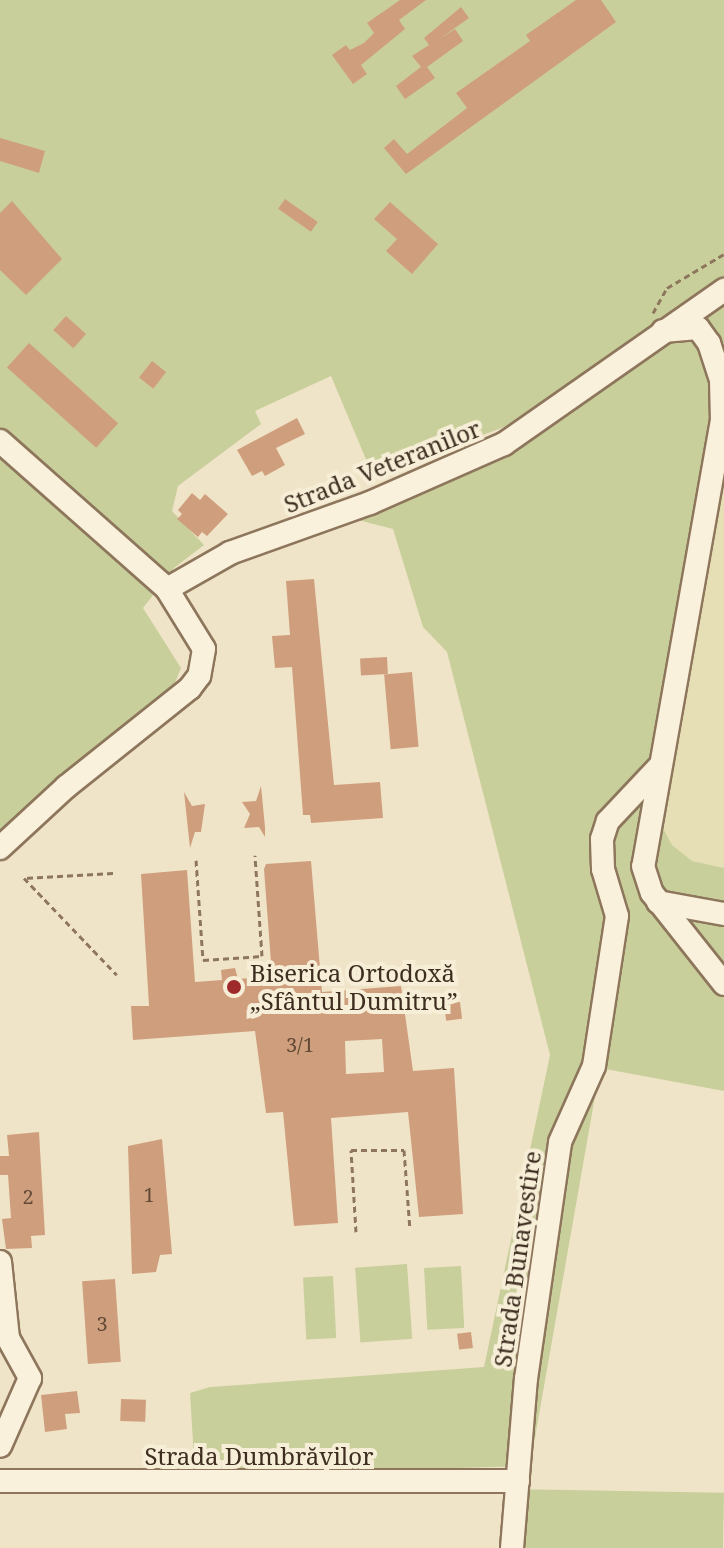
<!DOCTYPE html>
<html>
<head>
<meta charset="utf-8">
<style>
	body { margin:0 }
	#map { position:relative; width:724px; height:1548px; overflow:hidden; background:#f0e4c8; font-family:"Noto Serif",serif }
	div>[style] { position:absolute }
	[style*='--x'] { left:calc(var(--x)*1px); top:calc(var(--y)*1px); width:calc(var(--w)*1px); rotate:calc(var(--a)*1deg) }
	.farmland>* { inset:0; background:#e6deb5 }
	.green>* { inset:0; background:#c9cf9b; transform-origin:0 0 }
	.building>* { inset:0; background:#cf9f7d; transform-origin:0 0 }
	.path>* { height:3px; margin-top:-1.5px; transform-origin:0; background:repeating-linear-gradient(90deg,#8d765c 0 6px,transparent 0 10px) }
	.roads { filter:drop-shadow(2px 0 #8d765c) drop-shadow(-2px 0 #8d765c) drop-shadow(0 2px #8d765c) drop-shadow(0 -2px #8d765c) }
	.minor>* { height:22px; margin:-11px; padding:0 11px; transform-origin:11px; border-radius:11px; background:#faf1dc }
	.dots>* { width:22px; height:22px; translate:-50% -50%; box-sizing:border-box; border:4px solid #f7eed8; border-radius:50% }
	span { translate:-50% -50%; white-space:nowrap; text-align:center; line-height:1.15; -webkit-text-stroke:8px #f7eed8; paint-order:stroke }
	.number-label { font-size:20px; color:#624a37 }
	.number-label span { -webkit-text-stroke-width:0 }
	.street-label { font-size:24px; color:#3d2e20 }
	.poi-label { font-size:24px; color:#3d2e20 }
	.left { translate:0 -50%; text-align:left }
</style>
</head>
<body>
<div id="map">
	<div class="farmland">
		<div style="clip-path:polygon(724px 468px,724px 868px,692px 861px,672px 845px,655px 813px)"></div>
	</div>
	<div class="green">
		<div style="clip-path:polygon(0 0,724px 0,724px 281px,504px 427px,373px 476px,331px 376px,255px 411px,261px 424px,178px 486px,172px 511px,204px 545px,174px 568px,143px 608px,181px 668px,175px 683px,0 833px)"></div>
		<div style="clip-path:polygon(724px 301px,724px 343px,721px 343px,704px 316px)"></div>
		<div style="clip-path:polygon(684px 337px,704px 348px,714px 399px,640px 812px,655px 813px,672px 845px,692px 861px,724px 868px,724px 1091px,600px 1068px,530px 1466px,195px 1476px,190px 1393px,210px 1387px,484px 1367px,550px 1055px,447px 652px,423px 627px,393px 529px,358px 520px,509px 451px,663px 342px)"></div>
		<div style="left:407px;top:1264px;width:75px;height:52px;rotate:86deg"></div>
		<div style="left:461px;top:1266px;width:62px;height:37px;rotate:87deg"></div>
		<div style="left:333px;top:1276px;width:62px;height:30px;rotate:87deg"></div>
		<div style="left:508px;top:1489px;width:216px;height:60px;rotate:1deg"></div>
	</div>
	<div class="building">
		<div style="clip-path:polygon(400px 0,426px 0,399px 20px,405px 29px,361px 65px,367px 74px,353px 84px,332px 55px,346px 45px,350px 50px,364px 43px,374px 33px,367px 23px)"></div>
		<div style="clip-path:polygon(576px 0,601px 0,616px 22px,406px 174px,384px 148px,394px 139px,407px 154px,467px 108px,456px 93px,530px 41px,526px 35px)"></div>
		<div style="clip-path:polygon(461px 7px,469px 18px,438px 40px,455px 29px,463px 41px,427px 67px,435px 78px,405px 99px,396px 86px,421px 67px,412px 56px,429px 45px,424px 38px)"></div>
		<div style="clip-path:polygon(0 138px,45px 151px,39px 173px,0 161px)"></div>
		<div style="left:285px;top:199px;width:40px;height:12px;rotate:35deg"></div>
		<div style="clip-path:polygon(12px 201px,62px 259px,26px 295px,0 270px,0 213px)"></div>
		<div style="clip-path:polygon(390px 202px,438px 244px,412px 274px,386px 251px,397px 239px,374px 219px)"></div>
		<div style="left:66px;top:316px;width:27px;height:19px;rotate:42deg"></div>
		<div style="left:29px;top:343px;width:120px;height:33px;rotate:42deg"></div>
		<div style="left:152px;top:361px;width:18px;height:21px;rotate:38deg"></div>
		<div style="clip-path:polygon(297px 418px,305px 434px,276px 448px,285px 465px,265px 476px,262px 471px,252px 476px,237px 450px)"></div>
		<div style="clip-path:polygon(192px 493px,200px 500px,205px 494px,228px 514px,207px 536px,202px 532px,198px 537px,177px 519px,182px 514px,178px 510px)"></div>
		<div style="clip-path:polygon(314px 579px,334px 785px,380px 782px,383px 818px,311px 823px,310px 815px,303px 815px,292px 667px,275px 668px,272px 636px,290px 635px,286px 581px)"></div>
		<div style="left:387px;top:657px;width:17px;height:27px;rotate:87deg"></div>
		<div style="left:412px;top:672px;width:75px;height:28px;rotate:85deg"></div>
		<div style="clip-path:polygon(261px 786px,265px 827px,265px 837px,259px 827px,244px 828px,250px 814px,242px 802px,256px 801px)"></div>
		<div style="clip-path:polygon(184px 792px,192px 806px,205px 804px,201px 832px,195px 832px,190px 848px)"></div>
		<div style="clip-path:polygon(evenodd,311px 861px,322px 992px,401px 986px,413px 1071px,454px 1068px,463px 1214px,419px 1217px,408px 1112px,331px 1118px,338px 1223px,294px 1226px,283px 1112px,266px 1113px,255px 1031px,133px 1040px,131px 1006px,149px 1006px,141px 874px,187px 870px,195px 982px,222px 980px,221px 970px,235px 968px,238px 979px,272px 976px,264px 869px,266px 864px,311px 861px,382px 1039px,384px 1072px,346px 1074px,345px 1041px,382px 1039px)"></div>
		<div style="left:460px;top:1002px;width:17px;height:16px;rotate:83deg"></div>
		<div style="clip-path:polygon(39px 1132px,45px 1235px,31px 1236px,32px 1248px,6px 1249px,2px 1219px,11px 1218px,8px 1175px,0 1175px,0 1156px,9px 1156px,7px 1135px)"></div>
		<div style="clip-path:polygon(162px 1139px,172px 1254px,160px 1255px,156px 1272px,132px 1274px,128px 1146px)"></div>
		<div style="left:115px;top:1279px;width:83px;height:33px;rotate:86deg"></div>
		<div style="left:471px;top:1332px;width:16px;height:14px;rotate:83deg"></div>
		<div style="clip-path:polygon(77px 1391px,80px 1413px,65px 1414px,67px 1429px,45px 1432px,41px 1395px)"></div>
		<div style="left:121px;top:1399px;width:25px;height:22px;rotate:2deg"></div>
	</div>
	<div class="path">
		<div style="--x:653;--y:313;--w:29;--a:-61"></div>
		<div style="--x:667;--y:288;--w:66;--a:-30.8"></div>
		<div style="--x:196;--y:860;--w:100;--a:86"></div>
		<div style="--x:203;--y:960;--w:59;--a:-3.9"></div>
		<div style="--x:262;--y:956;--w:101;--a:-94"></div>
		<div style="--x:113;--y:873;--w:89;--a:176.8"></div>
		<div style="--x:24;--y:878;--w:134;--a:46.2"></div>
		<div style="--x:356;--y:1232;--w:82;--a:-93.5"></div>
		<div style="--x:351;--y:1150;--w:53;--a:0"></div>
		<div style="--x:404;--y:1150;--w:79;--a:85.7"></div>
	</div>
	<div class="roads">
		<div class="minor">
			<div style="--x:663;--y:331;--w:35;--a:-5"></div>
			<div style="--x:698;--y:328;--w:19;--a:54"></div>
			<div style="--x:709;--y:343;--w:39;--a:72"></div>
			<div style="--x:721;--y:380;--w:40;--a:88.6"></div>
			<div style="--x:722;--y:420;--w:453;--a:100"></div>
			<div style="--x:643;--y:866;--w:28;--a:72"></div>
			<div style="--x:652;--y:893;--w:116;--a:51.6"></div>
			<div style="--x:0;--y:441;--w:223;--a:41.5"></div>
			<div style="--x:167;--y:589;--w:70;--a:58.3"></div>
			<div style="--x:204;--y:649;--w:27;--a:100"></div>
			<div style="--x:199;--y:676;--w:15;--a:127"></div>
			<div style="--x:190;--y:688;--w:159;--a:141.4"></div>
			<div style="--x:66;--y:787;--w:90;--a:137.3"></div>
			<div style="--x:167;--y:589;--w:73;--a:-29.7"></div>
			<div style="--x:230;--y:553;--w:149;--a:-19.7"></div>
			<div style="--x:370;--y:503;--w:146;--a:-23.8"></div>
			<div style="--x:504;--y:444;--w:269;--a:-35"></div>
			<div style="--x:658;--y:902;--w:67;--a:10.3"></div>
			<div style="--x:0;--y:1262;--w:76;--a:84"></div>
			<div style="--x:8;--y:1338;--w:46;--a:61.2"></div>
			<div style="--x:30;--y:1378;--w:74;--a:113.8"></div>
			<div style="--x:0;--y:1481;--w:518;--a:0"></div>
			<div style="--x:512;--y:1548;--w:170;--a:-85.3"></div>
			<div style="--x:526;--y:1379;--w:239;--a:-81.8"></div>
			<div style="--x:560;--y:1142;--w:83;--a:-65.9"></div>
			<div style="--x:594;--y:1066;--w:152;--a:-81.3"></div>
			<div style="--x:617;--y:916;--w:49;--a:-106.6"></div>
			<div style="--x:603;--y:869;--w:30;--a:-92"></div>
			<div style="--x:602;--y:839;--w:19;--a:-72"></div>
			<div style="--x:608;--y:821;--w:73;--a:-46.7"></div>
		</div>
	</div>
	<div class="dots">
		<div style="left:234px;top:987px;background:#9e2a2b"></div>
	</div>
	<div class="number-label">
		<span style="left:300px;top:1044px">3/1</span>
		<span style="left:149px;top:1194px">1</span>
		<span style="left:28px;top:1196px">2</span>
		<span style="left:102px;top:1323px">3</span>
	</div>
	<div class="street-label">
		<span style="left:382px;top:466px;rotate:-22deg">Strada Veteranilor</span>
		<span style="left:517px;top:1259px;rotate:-82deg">Strada Bunavestire</span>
		<span style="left:259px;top:1456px">Strada Dumbrăvilor</span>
	</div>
	<div class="poi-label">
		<span class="left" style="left:250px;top:987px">Biserica Ortodoxă<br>„Sfântul Dumitru”</span>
	</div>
</div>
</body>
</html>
